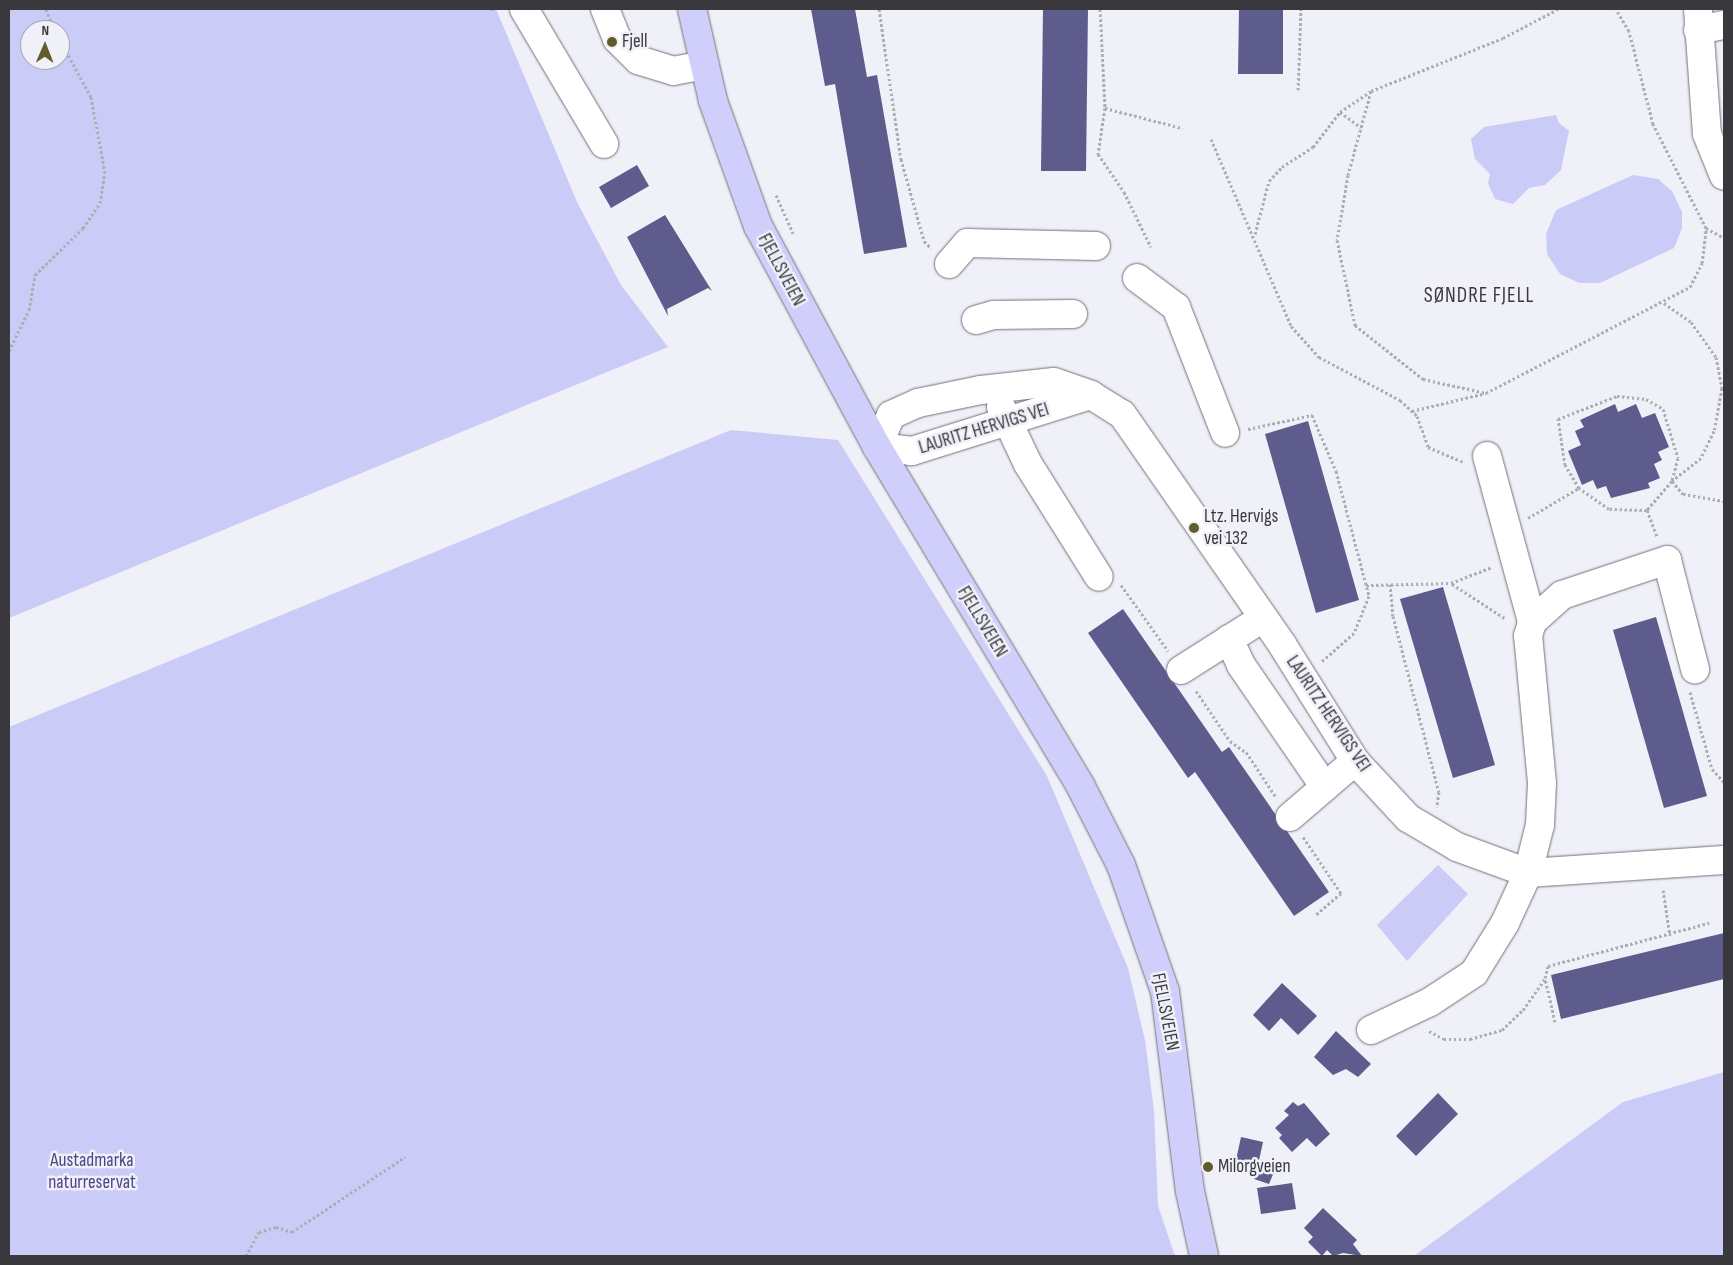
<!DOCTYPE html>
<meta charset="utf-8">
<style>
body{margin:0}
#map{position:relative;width:1733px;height:1265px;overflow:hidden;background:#eff0f8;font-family:"Sofia Sans Condensed",sans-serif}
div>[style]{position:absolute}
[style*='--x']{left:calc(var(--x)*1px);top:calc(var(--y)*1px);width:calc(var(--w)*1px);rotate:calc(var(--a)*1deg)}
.green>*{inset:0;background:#cbcbf7}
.building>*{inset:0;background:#5e5b8d}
.path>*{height:3px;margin-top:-1.5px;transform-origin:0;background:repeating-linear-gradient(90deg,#adadb4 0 2.5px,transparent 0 5px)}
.roads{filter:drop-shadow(0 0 1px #717179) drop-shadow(0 0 1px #717179)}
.minor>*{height:28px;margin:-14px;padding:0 14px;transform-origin:14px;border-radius:14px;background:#fff}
.major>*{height:28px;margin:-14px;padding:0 14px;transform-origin:14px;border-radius:14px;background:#d0cefb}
.dots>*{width:14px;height:14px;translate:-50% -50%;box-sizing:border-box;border:2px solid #eff0f8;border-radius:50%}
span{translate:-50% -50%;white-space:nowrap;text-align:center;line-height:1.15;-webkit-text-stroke:5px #eff0f8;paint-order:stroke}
.poi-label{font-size:19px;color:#39393d}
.left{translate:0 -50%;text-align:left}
.street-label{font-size:19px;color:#39393d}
.park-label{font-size:19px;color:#4c4589}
.quarter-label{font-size:21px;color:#39393d;letter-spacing:1px}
.frame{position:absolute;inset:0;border:10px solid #39393d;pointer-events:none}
.north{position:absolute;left:20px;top:20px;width:50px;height:50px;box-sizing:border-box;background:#eff0f8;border:1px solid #a6a7ad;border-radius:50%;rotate:1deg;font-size:14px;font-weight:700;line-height:20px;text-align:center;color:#39393d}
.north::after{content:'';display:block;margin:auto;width:18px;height:22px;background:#605d2a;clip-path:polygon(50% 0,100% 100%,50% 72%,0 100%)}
</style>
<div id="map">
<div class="green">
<i style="clip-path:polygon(evenodd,9px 9px,496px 9px,577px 202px,621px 285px,668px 347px,9px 618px,9px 9px,30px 30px,60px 30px,60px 60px,30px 60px,30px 30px)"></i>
<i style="clip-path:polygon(1556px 115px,1559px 123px,1569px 131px,1561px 170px,1545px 185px,1529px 188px,1513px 204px,1495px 199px,1488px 183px,1490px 174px,1475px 159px,1471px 139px,1484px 127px)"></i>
<i style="clip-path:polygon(1633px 175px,1658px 179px,1672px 191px,1682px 212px,1682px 228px,1674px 248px,1600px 283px,1579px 283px,1560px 274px,1547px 254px,1546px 234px,1556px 210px)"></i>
<i style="clip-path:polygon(731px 430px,838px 440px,1047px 776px,1128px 968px,1145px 1040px,1154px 1111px,1158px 1206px,1175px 1256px,9px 1256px,9px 727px)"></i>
<i style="clip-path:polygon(1438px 865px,1468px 894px,1407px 961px,1377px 925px)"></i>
<i style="clip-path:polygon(1724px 1072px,1724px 1256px,1414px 1256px,1623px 1102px)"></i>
</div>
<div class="building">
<i style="clip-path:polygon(811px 9px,855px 9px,867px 77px,877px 75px,907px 247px,864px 254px,835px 84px,825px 86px)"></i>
<i style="clip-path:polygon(1043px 9px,1088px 9px,1086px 171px,1041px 171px)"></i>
<i style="clip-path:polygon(1239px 9px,1283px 9px,1283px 74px,1238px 74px)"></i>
<i style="clip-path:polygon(637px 165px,649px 186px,611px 208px,599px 187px)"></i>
<i style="clip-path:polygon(665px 215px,712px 291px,708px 288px,667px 309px,668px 316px,627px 237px)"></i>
<i style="clip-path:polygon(1615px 404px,1618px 412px,1636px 404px,1642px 418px,1655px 413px,1669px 447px,1658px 452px,1662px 460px,1654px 464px,1660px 478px,1648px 483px,1650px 488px,1611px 498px,1606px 486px,1597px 489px,1593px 480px,1582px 485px,1568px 451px,1581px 445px,1575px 431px,1584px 427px,1580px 420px)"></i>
<i style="clip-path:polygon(1308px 421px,1359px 600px,1316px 613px,1265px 434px)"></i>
<i style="clip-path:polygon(1443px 587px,1495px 765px,1453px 778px,1400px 599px)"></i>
<i style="clip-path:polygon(1123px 609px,1222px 752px,1229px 747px,1329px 892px,1294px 916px,1195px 772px,1188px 778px,1088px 633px)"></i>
<i style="clip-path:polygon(1656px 617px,1707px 796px,1664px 808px,1613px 630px)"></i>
<i style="clip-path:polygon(1724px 933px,1724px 979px,1561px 1019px,1551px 975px)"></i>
<i style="clip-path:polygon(1282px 983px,1317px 1016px,1298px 1035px,1281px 1018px,1269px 1031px,1253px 1015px)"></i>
<i style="clip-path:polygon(1336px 1031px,1371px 1064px,1358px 1077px,1346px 1069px,1333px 1075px,1314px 1057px)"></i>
<i style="clip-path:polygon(1438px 1093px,1458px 1114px,1416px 1156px,1396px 1136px)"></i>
<i style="clip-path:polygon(1293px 1102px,1298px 1106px,1304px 1103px,1330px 1134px,1316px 1147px,1307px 1138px,1292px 1152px,1279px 1138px,1282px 1135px,1275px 1128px,1289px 1115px,1284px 1111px)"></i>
<i style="clip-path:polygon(1241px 1137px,1263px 1142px,1258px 1165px,1236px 1160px)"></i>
<i style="clip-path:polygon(1259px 1166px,1274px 1172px,1269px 1184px,1254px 1179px)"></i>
<i style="clip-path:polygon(1292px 1183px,1296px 1209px,1261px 1214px,1257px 1188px)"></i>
<i style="clip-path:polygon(1323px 1208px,1357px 1240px,1353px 1244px,1362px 1256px,1343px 1253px,1333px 1256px,1327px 1250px,1322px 1256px,1308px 1242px,1313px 1237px,1304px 1228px)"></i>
</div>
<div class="path">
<i style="--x:46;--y:9;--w:22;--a:69"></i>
<i style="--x:490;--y:9;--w:3;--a:0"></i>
<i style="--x:879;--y:9;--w:152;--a:81.7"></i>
<i style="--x:901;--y:159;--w:85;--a:74.3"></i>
<i style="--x:924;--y:241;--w:10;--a:45"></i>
<i style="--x:1100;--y:9;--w:99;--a:87.1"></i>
<i style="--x:1105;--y:108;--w:80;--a:14.6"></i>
<i style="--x:1298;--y:90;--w:81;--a:-87.9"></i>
<i style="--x:1371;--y:91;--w:87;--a:105.3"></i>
<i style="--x:1348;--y:175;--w:66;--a:99.6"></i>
<i style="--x:1337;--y:240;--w:87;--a:78"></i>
<i style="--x:1355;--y:325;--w:87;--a:38.5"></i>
<i style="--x:1423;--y:379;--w:65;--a:12.5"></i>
<i style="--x:1105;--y:108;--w:47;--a:98.7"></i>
<i style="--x:1098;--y:154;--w:46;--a:55.6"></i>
<i style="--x:1124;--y:192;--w:61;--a:63.9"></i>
<i style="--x:1340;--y:112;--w:26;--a:36"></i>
<i style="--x:1211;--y:139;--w:203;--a:66.8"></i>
<i style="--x:1291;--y:326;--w:42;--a:47.9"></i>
<i style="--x:1319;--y:357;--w:92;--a:28"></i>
<i style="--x:1400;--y:400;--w:23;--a:43"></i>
<i style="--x:1417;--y:416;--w:33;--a:70"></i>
<i style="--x:1428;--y:447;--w:38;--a:23"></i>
<i style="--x:776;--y:195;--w:42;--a:65.9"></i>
<i style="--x:1706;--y:228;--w:21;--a:29"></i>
<i style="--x:1255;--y:234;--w:55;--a:-75.2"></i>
<i style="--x:1269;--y:181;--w:19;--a:-47"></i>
<i style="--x:1282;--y:167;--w:37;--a:-33"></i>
<i style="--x:1313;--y:147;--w:44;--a:-52.4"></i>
<i style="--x:1340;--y:112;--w:37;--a:-34"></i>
<i style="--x:1371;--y:91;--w:142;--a:-21.9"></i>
<i style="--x:1503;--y:38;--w:62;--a:-27.8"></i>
<i style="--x:1664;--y:303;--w:33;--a:35"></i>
<i style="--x:1691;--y:322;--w:43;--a:54.5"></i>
<i style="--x:1716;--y:357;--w:32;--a:79"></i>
<i style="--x:1722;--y:388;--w:44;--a:100.5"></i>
<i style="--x:1714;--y:431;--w:30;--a:116"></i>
<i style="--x:1701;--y:458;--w:37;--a:142"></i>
<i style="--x:1672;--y:481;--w:17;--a:50"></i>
<i style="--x:1683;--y:494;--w:42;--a:9.7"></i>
<i style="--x:9;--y:351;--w:46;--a:-64"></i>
<i style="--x:29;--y:310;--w:36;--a:-80"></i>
<i style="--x:35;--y:275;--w:67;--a:-44.4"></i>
<i style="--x:83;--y:228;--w:30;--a:-56"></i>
<i style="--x:100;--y:203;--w:30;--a:-81"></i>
<i style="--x:105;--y:173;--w:77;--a:-100.4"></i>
<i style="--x:91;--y:97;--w:65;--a:-118.5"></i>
<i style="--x:1412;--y:411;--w:76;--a:-13.7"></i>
<i style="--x:1486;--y:393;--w:230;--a:-27.5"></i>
<i style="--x:1690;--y:287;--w:27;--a:-63"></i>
<i style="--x:1702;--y:263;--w:35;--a:-83"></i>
<i style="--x:1706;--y:228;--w:117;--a:-117"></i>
<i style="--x:1653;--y:124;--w:96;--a:-104.5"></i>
<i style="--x:1629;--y:31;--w:26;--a:-121"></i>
<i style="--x:1248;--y:429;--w:66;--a:-12.3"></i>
<i style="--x:1312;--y:415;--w:61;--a:66.8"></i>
<i style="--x:1336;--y:471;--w:129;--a:75.2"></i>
<i style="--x:1369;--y:596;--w:40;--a:112"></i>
<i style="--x:1354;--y:633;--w:44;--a:138.7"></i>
<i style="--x:1647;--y:510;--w:38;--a:-178"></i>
<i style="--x:1609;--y:509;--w:37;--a:-145"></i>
<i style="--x:1579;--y:488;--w:27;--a:-121"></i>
<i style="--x:1565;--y:465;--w:47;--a:-98.7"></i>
<i style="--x:1558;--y:419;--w:63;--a:-21.3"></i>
<i style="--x:1617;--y:396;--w:29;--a:6"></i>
<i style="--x:1646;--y:399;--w:20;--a:30"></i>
<i style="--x:1663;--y:409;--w:51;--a:73"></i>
<i style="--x:1678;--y:458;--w:24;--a:105"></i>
<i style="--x:1672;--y:481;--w:38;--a:131"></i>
<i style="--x:1647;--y:510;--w:28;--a:69"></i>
<i style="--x:1528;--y:518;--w:59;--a:-30.5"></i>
<i style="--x:1390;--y:584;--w:32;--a:85"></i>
<i style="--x:1393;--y:616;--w:182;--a:75.4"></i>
<i style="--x:1439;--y:792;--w:15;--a:98"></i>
<i style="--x:1452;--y:584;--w:64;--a:32.9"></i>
<i style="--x:1121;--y:585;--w:81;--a:54.5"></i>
<i style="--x:1366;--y:585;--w:85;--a:-1.3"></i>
<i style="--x:1451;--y:583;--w:44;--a:-21.3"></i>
<i style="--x:1196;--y:691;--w:60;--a:55.8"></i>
<i style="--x:1230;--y:741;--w:19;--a:35"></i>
<i style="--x:1246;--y:752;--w:54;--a:56.3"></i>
<i style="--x:1690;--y:692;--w:80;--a:74.1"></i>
<i style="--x:1712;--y:769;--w:18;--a:47"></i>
<i style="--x:1303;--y:837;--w:68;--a:55.8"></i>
<i style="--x:1341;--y:893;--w:35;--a:139"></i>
<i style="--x:1663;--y:890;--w:46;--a:81.2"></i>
<i style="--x:1555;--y:1022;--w:45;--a:-102.8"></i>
<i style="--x:1545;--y:978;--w:12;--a:-76"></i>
<i style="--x:1548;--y:966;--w:167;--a:-15"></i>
<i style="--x:1429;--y:1031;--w:17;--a:28"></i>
<i style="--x:1444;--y:1039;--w:26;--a:0"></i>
<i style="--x:1470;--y:1039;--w:33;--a:-16"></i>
<i style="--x:1502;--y:1030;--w:29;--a:-44"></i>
<i style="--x:1523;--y:1010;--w:38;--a:-55"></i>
<i style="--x:246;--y:1256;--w:27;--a:-62"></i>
<i style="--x:259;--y:1232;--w:18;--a:-16"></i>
<i style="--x:276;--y:1227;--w:17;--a:17"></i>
<i style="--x:292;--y:1232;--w:136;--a:-33.6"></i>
</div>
<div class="roads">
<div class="minor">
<i style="--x:524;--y:9;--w:157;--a:59.3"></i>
<i style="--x:605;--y:9;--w:32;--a:68"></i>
<i style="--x:617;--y:39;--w:30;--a:45"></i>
<i style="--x:638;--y:60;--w:37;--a:17"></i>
<i style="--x:673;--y:71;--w:32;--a:-11"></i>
<i style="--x:1698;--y:9;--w:125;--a:85.9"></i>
<i style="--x:1707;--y:134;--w:45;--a:68"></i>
<i style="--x:1698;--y:30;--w:26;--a:-11"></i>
<i style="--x:949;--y:264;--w:28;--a:-49"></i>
<i style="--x:967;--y:243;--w:129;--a:1.3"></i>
<i style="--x:1137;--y:278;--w:49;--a:36.6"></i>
<i style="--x:1176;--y:307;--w:135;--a:68.7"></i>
<i style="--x:976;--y:320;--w:19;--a:-16"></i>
<i style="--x:994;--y:315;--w:79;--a:-0.7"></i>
<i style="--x:1091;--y:395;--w:188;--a:162.6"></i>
<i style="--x:912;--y:451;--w:35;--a:-173"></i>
<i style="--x:877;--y:447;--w:35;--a:-66"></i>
<i style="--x:891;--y:415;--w:30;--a:-24"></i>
<i style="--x:918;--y:403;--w:64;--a:-11.7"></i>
<i style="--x:981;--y:390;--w:73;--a:-6.3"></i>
<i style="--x:1054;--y:382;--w:39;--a:19"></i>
<i style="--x:1091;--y:395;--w:36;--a:32"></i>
<i style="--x:1122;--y:414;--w:282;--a:55.2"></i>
<i style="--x:1283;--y:646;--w:136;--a:57.9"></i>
<i style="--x:1355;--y:761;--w:78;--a:47.1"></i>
<i style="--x:1408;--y:818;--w:57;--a:30.6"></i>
<i style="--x:1457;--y:847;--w:76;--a:20.1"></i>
<i style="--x:1528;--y:873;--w:196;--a:-3.8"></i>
<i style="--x:1001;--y:407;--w:63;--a:64.7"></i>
<i style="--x:1028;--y:464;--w:133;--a:57.9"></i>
<i style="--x:1487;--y:456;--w:172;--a:74.8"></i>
<i style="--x:1229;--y:639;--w:29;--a:65"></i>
<i style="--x:1241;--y:665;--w:148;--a:55.5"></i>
<i style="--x:1181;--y:670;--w:97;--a:-32.4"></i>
<i style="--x:1290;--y:817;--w:86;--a:-40.7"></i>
<i style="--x:1371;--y:1030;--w:65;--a:-25.4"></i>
<i style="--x:1430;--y:1002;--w:53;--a:-33.4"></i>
<i style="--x:1474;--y:973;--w:59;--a:-58.2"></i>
<i style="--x:1505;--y:923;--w:55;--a:-65.3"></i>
<i style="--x:1528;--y:873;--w:49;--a:-76"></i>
<i style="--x:1540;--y:825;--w:42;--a:-87.3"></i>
<i style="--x:1542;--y:783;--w:148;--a:-95.4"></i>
<i style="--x:1528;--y:636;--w:15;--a:-74"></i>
<i style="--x:1532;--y:622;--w:40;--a:-42"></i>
<i style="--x:1562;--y:595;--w:111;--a:-18.4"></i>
<i style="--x:1667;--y:560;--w:113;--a:75.6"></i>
</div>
<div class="major">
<i style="--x:692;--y:9;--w:94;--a:77.1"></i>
<i style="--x:713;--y:101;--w:133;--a:70.2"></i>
<i style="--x:758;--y:226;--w:251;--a:61.7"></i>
<i style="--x:877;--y:447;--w:394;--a:59"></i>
<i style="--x:1080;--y:785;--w:90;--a:62.9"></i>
<i style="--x:1121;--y:865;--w:133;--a:70.8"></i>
<i style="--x:1165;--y:991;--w:202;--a:82.9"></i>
<i style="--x:1190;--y:1191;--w:66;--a:77.8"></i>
</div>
</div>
<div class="dots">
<i style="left:612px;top:42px;background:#605d2a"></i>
<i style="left:1194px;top:528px;background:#605d2a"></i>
<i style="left:1208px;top:1167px;background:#605d2a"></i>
</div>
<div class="poi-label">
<span class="left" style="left:622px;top:42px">Fjell</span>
<span class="left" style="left:1204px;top:528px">Ltz. Hervigs<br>vei 132</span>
<span class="left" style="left:1218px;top:1167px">Milorgveien</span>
</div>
<div class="street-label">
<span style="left:781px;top:270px;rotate:62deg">FJELLSVEIEN</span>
<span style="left:984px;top:429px;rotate:-17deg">LAURITZ HERVIGS VEI</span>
<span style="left:982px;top:622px;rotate:59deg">FJELLSVEIEN</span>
<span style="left:1328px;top:714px;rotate:56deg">LAURITZ HERVIGS VEI</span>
<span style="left:1165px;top:1012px;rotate:79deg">FJELLSVEIEN</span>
</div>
<div class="park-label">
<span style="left:92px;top:1172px">Austadmarka<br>naturreservat</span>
</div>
<div class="quarter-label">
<span style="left:1479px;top:296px">SØNDRE FJELL</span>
</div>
<div class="frame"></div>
<div class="north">N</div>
</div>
